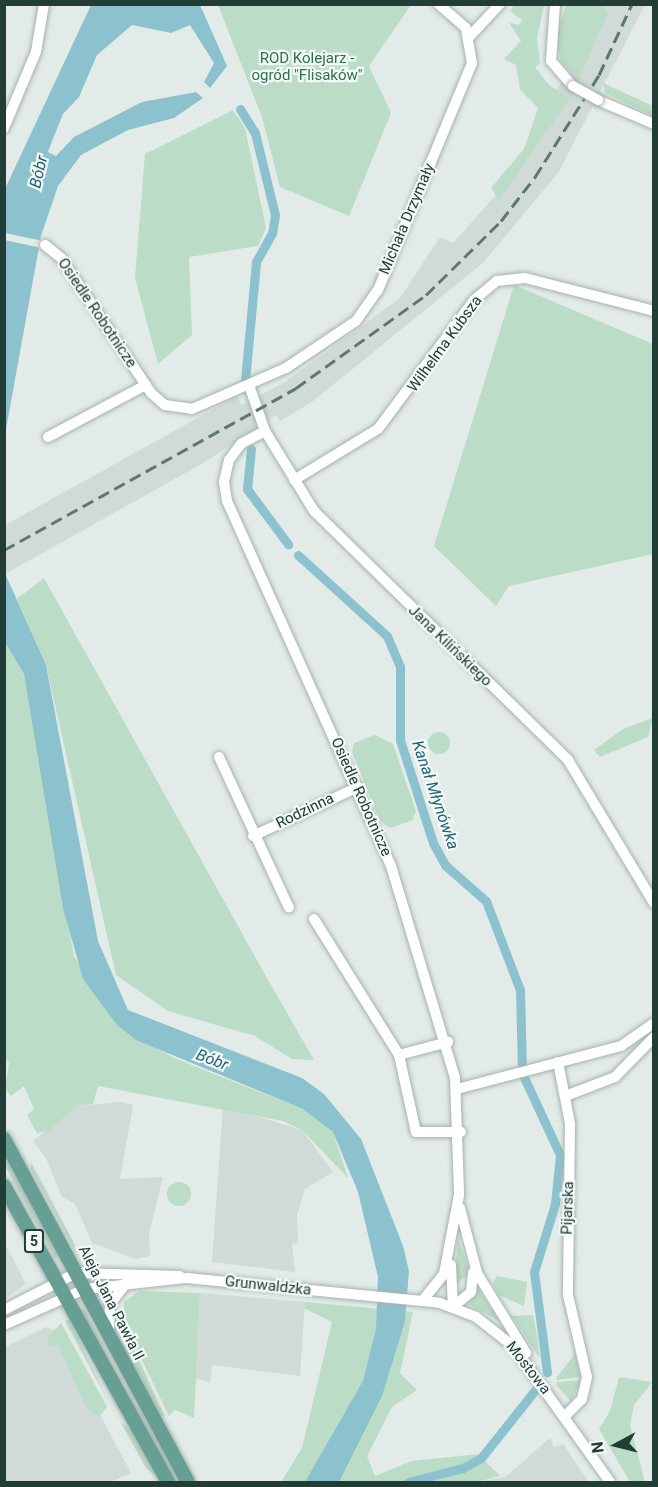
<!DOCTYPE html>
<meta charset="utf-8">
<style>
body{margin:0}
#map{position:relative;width:658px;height:1487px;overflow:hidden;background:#e2ebe7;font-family:Roboto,sans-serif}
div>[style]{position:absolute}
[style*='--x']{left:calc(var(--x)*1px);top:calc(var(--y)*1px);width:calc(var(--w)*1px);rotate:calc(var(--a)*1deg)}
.built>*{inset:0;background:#d0dbd7}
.green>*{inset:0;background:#bbdcc6}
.round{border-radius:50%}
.water>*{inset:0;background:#8cc1ce}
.pier>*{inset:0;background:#e2ebe7}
.canal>*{height:9px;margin:-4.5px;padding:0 4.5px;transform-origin:4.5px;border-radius:4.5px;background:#8cc1ce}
.roads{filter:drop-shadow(0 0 2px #a5b3ae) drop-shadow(0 0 2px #a5b3ae)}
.minor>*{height:10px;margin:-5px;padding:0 5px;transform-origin:5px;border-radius:5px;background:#fff}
.major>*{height:14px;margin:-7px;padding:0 7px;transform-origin:7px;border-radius:7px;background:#689f94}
.rail>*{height:3px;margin-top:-1.5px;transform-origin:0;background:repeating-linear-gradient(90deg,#5d7771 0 12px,transparent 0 18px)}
.bridges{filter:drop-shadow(0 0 2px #a5b3ae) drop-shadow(0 0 2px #a5b3ae)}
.minor-bridge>*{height:10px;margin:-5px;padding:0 5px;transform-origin:5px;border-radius:5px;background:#fff}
span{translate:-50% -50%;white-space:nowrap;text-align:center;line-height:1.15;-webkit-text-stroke:4.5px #f2f8f5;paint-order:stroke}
.shield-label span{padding:2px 4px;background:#f2f8f5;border:2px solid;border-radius:4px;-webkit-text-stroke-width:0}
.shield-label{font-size:14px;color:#223c36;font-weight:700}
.park-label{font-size:15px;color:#2e714b}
.street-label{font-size:15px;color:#223c36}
.water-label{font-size:16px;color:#1f6375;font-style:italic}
.frame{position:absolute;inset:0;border:6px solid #223c36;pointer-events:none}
.north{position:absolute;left:586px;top:1415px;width:60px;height:60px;-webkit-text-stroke:4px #f2f8f5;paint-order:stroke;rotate:263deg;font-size:16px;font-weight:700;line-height:24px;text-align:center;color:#223c36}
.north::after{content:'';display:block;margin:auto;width:21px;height:27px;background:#223c36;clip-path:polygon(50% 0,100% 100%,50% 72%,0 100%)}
</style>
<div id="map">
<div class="built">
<i style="clip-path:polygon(567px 5px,645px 5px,558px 173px,483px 263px,312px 402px,280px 421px,276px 415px,205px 462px,5px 574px,5px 525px,237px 396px,242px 405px,285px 382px,400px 298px,440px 237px,453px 243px,504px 186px,532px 139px,542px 108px,569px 72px,561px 60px)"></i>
<i style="clip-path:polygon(121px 1102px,133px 1105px,120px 1179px,163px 1177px,149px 1234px,150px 1256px,136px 1259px,92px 1243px,75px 1204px,62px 1197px,46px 1158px,33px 1141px,76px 1106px)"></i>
<i style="clip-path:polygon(223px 1106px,302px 1130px,333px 1172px,305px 1189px,297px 1215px,298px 1243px,292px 1244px,295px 1272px,212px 1262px)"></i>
<i style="clip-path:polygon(4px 1242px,26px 1284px,5px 1299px,4px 1299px)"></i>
<i style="clip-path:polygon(200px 1293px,305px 1302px,300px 1376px,212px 1365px,210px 1382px,196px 1379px)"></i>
<i style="clip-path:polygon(46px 1327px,55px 1330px,131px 1473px,111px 1482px,5px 1482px,5px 1347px)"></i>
<i style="clip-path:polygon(550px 1438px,554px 1447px,563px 1444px,589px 1482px,477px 1482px,505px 1477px)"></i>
</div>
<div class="green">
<i style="clip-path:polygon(218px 5px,411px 5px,369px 66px,391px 113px,349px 216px,280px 187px,262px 117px)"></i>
<i style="clip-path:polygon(514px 5px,544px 5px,537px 38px,540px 64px,535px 67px,549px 85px,570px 98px,499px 200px,491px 188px,524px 149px,538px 108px,520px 90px,516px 65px,504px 59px,521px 41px,509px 23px,519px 25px,522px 20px,510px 11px)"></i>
<i style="clip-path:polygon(566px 5px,602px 5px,608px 13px,579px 78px,560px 60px,557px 35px)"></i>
<i style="clip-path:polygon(603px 83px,653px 106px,653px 116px,605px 93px)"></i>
<i style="clip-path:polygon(233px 110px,245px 128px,266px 228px,258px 246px,189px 257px,192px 335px,158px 364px,135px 278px,145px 154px)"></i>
<i style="clip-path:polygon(514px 285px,653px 344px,653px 554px,509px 586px,496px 606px,434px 546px)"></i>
<i style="clip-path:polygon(44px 578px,259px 964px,314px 1060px,292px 1059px,255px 1036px,168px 1011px,116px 975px,46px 665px,17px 599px)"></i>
<i style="clip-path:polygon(5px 642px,24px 674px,74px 956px,117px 1025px,174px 1058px,303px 1109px,333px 1132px,348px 1178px,302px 1130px,283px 1121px,98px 1086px,93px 1104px,76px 1106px,50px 1130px,37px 1133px,27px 1115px,34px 1109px,24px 1086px,11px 1096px,5px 1089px,9px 1063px,5px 1058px)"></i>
<i style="clip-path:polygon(653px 718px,648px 737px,600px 757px,594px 750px,623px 729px)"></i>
<i class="round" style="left:428px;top:732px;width:22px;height:22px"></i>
<i style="clip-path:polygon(375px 735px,393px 744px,416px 811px,413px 820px,390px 828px,380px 821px,352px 752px,354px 743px)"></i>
<i style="clip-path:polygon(4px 1152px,60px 1255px,55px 1258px,5px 1166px)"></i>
<i style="clip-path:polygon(31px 1162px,75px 1245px,74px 1249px,31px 1169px)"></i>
<i class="round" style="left:167px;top:1182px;width:24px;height:24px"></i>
<i style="clip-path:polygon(458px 1238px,470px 1273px,456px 1284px,455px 1276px)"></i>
<i style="clip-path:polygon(497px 1276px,527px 1282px,524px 1306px,499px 1295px,493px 1283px)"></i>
<i style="clip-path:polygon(479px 1290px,499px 1320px,499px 1321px,468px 1304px)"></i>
<i style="clip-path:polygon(139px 1291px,200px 1293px,194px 1418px,175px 1410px,169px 1416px,123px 1321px,124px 1302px)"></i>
<i style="clip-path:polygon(305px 1302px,413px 1312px,400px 1373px,417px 1390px,392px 1407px,367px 1456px,375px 1476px,412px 1461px,478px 1454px,500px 1476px,477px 1482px,281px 1482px,302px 1448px,332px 1322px,304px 1308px)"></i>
<i style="clip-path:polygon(84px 1309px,122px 1383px,182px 1482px,174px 1482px,78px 1312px)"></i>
<i style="clip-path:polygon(112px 1309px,117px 1311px,165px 1417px,156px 1413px,115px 1329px)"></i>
<i style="clip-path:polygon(533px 1315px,537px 1335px,540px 1359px,512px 1316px)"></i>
<i style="clip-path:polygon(70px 1319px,86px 1355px,110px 1404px,65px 1321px)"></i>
<i style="clip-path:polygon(61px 1323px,107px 1407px,99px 1417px,86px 1407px,57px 1343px,50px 1346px,47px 1338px)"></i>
<i style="clip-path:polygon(575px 1354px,581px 1377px,557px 1380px,557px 1377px)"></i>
<i style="clip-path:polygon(619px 1377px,652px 1382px,634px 1405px,630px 1425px,645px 1482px,630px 1482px,599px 1429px,610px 1411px)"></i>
<i style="clip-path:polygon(582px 1380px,571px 1401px,557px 1386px,556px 1382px)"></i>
<i style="clip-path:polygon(121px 1423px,131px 1429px,162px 1482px,146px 1468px)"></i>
</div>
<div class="water">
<i style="clip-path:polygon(91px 5px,200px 5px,227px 66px,210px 88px,204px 82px,214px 63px,190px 25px,171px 33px,132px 25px,97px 55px,79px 97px,63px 114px,52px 141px,48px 152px,56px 156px,74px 137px,142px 102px,196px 92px,203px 98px,174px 118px,128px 130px,81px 155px,58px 186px,41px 236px,5px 435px,4px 191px)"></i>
<i style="clip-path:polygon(4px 571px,46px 665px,98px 941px,128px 1010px,302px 1078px,324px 1094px,361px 1139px,403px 1246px,409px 1271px,405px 1321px,382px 1396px,339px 1482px,305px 1482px,363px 1381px,376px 1329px,378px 1277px,358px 1192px,333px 1132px,303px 1109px,136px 1040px,117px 1025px,83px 979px,63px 908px,24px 674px,5px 642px)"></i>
</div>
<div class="pier">
<i style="clip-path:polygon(5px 233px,43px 241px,42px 248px,4px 240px)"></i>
</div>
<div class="canal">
<i style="--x:240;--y:109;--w:28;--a:58"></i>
<i style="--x:255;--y:133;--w:84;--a:76.3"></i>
<i style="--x:275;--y:215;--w:18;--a:99"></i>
<i style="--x:272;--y:233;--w:33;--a:119"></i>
<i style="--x:256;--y:262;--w:119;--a:95.3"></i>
<i style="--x:251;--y:449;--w:40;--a:95.7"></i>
<i style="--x:247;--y:489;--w:69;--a:53.3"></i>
<i style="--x:298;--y:555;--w:120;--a:42.3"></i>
<i style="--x:387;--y:636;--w:34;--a:67"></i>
<i style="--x:400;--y:667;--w:73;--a:90"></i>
<i style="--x:400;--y:740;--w:108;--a:72.2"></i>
<i style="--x:433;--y:843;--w:25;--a:61"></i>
<i style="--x:445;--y:865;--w:55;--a:41.3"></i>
<i style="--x:486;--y:901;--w:95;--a:69.1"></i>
<i style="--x:520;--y:990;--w:83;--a:88.6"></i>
<i style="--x:522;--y:1073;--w:90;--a:65.1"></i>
<i style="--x:560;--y:1155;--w:49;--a:95.8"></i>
<i style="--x:555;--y:1204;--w:71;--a:107.2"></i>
<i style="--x:534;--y:1272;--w:101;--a:82.6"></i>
<i style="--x:408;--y:1482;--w:57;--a:-14.3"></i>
<i style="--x:463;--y:1468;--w:21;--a:-29"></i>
<i style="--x:481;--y:1458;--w:87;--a:-51.5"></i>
</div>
<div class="roads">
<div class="minor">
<i style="--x:555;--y:4;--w:57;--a:94"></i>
<i style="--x:551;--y:61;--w:33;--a:49"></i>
<i style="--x:470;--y:36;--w:44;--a:-46.8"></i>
<i style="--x:598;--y:100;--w:61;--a:23.2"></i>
<i style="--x:4;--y:128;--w:82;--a:-67.2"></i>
<i style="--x:36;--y:52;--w:49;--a:-80.5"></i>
<i style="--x:45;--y:245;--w:21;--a:39"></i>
<i style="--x:61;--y:258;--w:162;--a:56.3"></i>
<i style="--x:151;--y:393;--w:18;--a:41"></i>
<i style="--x:165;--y:405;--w:27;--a:8"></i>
<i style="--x:192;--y:409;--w:103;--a:-23.6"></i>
<i style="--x:286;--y:368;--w:84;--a:-33.9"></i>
<i style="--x:356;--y:321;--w:38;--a:-55"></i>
<i style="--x:378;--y:290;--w:246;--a:-67.5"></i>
<i style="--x:472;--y:63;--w:36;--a:-100"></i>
<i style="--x:466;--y:28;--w:37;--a:-139"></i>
<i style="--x:250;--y:388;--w:46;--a:70.8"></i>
<i style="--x:265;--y:431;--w:94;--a:58.5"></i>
<i style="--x:314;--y:511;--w:356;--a:44.4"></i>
<i style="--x:568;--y:760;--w:167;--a:59"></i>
<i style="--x:265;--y:431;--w:27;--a:152"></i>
<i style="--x:241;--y:444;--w:20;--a:127"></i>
<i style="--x:229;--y:460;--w:23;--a:103"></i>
<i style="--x:224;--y:482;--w:19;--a:81"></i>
<i style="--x:227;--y:501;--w:400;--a:65.8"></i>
<i style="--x:391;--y:866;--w:221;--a:73.2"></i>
<i style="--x:455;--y:1078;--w:117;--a:88"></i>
<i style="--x:459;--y:1195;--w:80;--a:100.8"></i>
<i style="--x:444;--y:1274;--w:33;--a:129"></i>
<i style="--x:48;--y:437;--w:111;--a:-28"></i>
<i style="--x:294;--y:480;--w:98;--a:-31.3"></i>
<i style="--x:378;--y:429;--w:161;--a:-53.3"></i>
<i style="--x:474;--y:300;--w:30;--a:-40"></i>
<i style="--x:497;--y:281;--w:28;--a:-6"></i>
<i style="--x:525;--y:278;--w:133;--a:14.3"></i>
<i style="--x:219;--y:757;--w:166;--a:65.1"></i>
<i style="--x:253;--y:836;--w:116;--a:-25"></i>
<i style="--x:314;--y:919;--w:160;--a:58"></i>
<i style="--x:399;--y:1055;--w:51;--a:-14.9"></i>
<i style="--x:399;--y:1055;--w:79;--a:77.6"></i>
<i style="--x:416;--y:1132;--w:45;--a:0"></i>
<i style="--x:558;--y:1062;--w:63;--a:79"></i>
<i style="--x:570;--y:1124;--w:171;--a:90.7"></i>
<i style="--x:568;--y:1295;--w:84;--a:77"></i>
<i style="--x:587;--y:1377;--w:23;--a:103"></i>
<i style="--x:582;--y:1399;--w:24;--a:135"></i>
<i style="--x:457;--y:1089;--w:170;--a:-14.7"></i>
<i style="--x:621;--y:1046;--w:40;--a:-34.9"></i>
<i style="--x:568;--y:1095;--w:50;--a:-21"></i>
<i style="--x:615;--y:1077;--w:56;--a:-45.7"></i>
<i style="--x:460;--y:1208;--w:67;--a:75.3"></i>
<i style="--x:477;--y:1273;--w:94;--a:58.5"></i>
<i style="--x:451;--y:1265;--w:42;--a:87.3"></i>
<i style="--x:453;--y:1307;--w:23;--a:-40"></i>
<i style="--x:471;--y:1292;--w:20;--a:-84"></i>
<i style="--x:4;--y:1310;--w:81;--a:-27.2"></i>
<i style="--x:76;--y:1273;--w:104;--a:1.7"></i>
<i style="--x:4;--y:1325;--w:89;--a:-24"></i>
<i style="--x:85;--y:1289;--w:103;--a:-6.2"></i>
<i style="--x:187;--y:1278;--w:254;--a:5.6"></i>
<i style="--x:440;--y:1303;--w:39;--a:21"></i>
<i style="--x:476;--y:1317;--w:47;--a:38.1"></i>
<i style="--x:513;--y:1346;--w:167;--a:54.5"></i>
<i style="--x:109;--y:1331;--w:27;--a:-88"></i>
<i style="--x:110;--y:1304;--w:28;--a:-52"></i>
</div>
<div class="major">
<i style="--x:4;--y:1139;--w:389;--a:61.8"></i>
<i style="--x:4;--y:1186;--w:338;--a:61"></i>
</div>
</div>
<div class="rail">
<i style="--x:4;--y:550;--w:334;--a:-29"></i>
<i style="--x:296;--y:388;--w:160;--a:-35.6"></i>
<i style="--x:426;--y:295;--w:105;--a:-44.6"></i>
<i style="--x:501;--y:221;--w:56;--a:-52.3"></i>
<i style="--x:535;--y:177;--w:120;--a:-57.9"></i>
<i style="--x:599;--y:75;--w:78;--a:-65.1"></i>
</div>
<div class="bridges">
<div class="minor-bridge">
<i style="--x:573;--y:86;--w:29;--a:29"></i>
</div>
</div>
<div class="shield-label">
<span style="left:34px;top:1241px">5</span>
</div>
<div class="park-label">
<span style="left:307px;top:67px">ROD Kolejarz -<br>ogród "Flisaków"</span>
</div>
<div class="street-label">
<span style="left:407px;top:219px;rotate:-67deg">Michała Drzymały</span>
<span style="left:97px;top:313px;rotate:56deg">Osiedle Robotnicze</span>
<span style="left:445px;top:344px;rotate:-54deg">Wilhelma Kubsza</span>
<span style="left:450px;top:646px;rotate:44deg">Jana Kilińskiego</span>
<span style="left:361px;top:797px;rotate:66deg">Osiedle Robotnicze</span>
<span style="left:305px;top:811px;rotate:-26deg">Rodzinna</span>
<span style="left:568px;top:1208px;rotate:-88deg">Pijarska</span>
<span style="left:268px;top:1286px;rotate:6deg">Grunwaldzka</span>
<span style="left:111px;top:1303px;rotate:63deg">Aleja Jana Pawła II</span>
<span style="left:528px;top:1368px;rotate:52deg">Mostowa</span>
</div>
<div class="water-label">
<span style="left:39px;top:172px;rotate:-77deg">Bóbr</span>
<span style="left:435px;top:795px;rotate:71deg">Kanał Młynówka</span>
<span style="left:212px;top:1060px;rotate:21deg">Bóbr</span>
</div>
<div class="frame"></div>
<div class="north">N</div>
</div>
